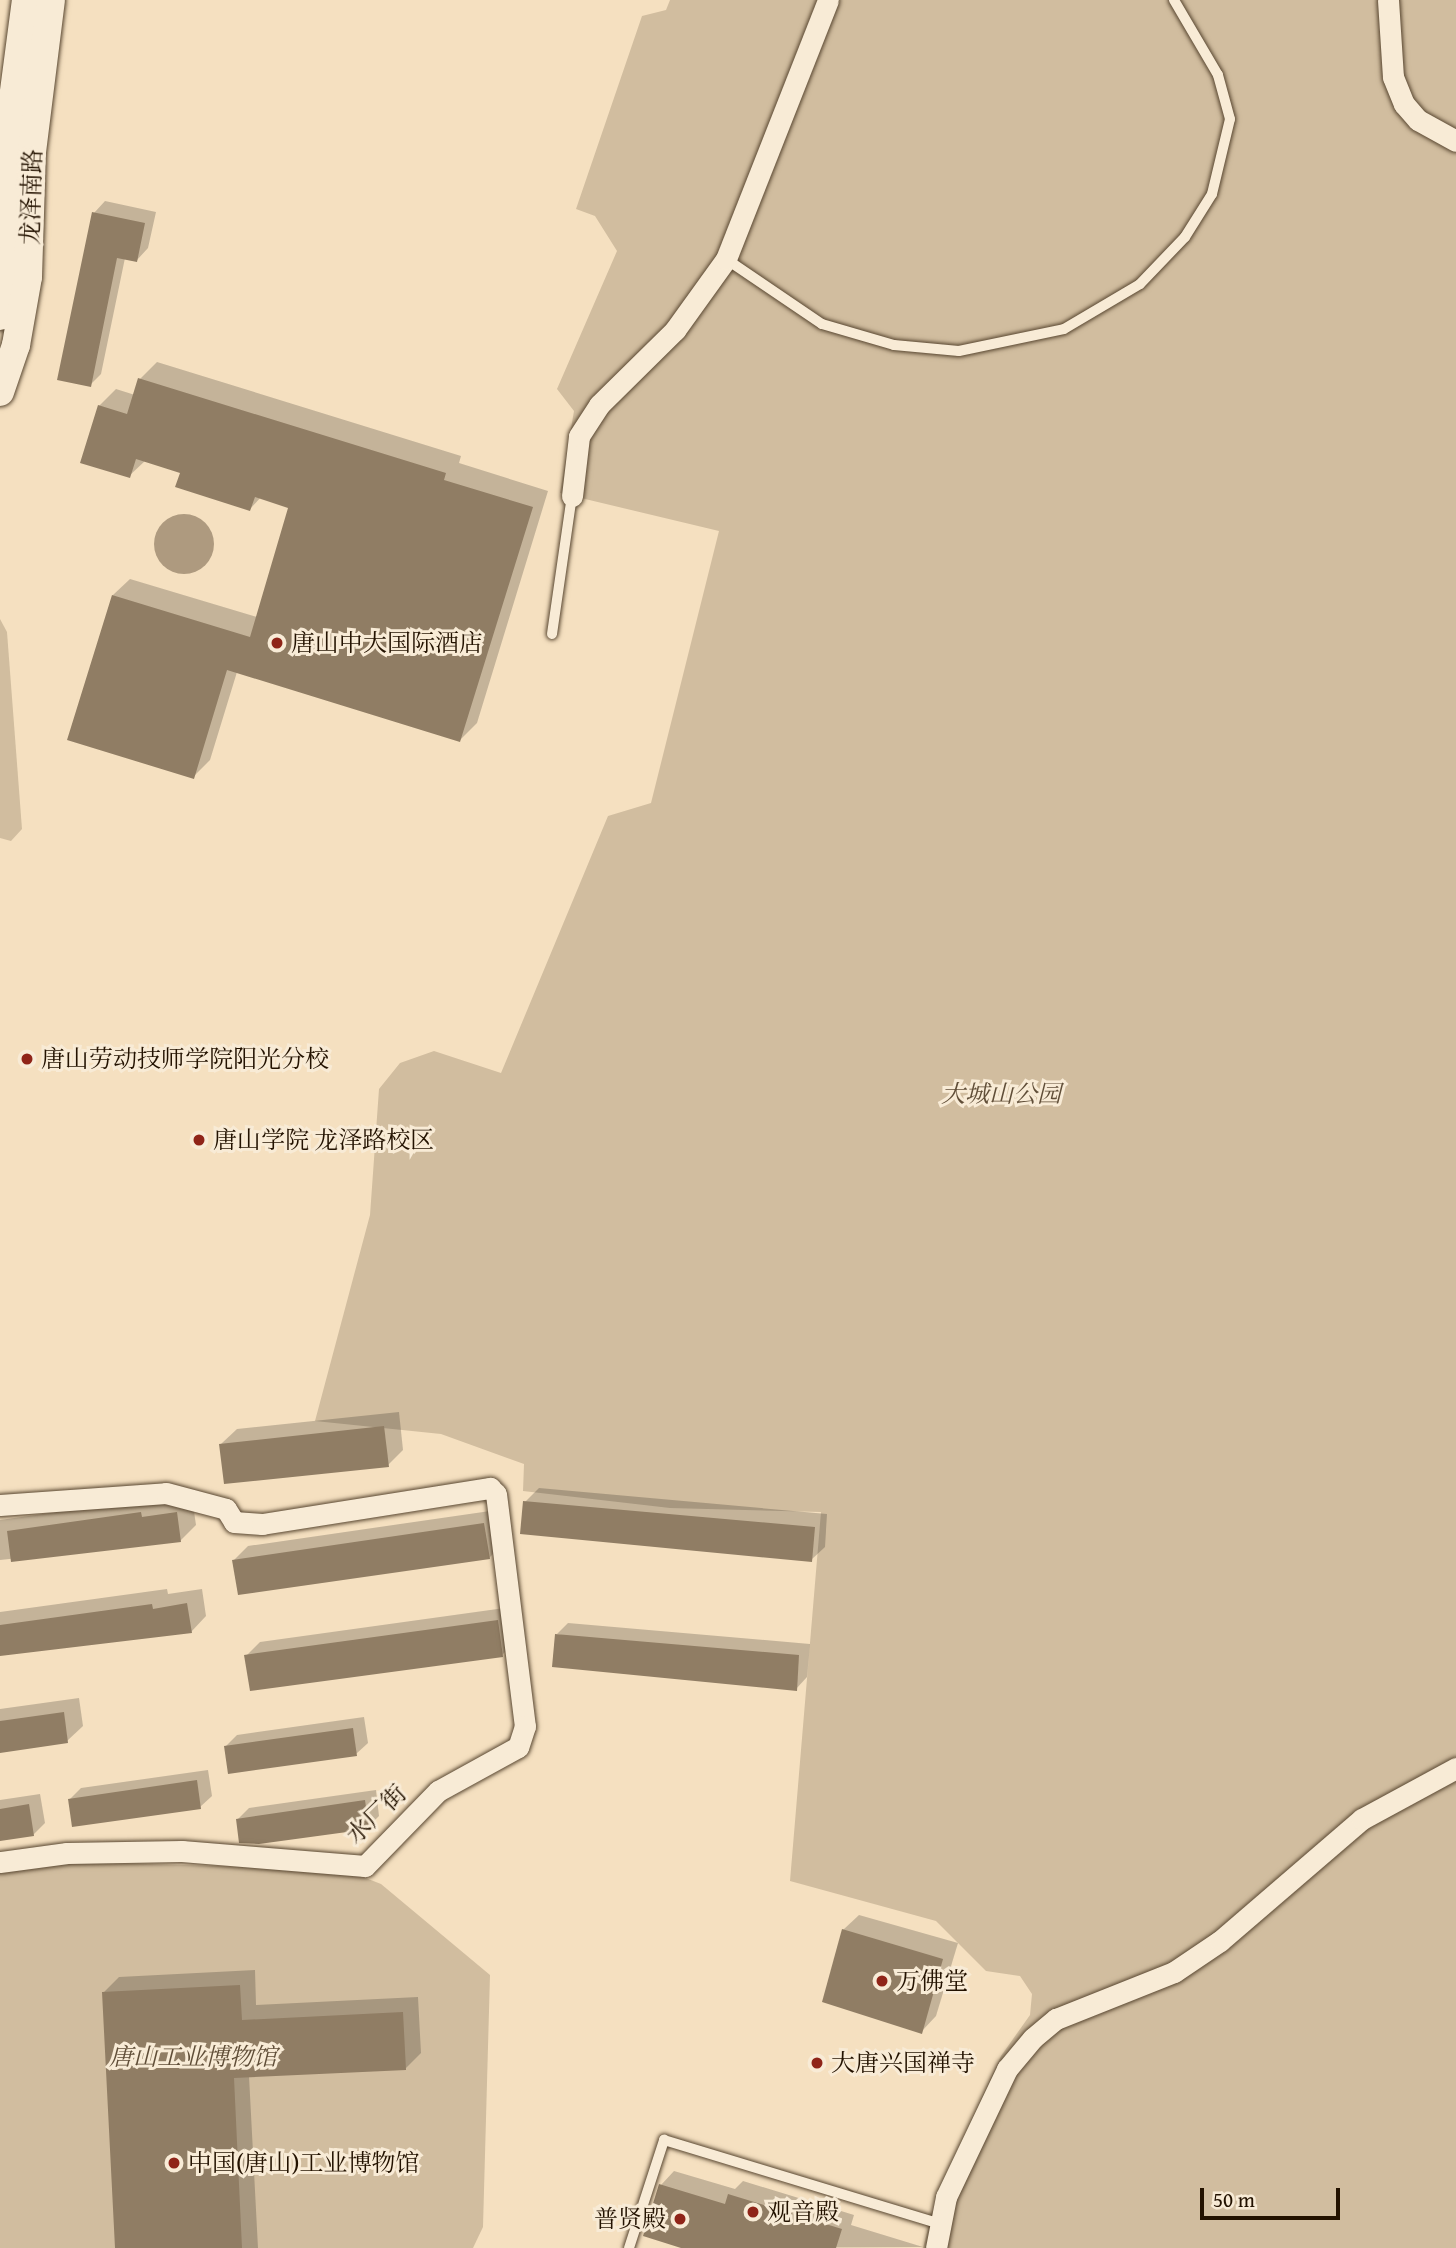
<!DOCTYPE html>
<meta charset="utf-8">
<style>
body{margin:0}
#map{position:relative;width:1456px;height:2248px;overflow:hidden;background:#f5e0c0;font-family:"Gentium Book Plus","Noto Serif SC",serif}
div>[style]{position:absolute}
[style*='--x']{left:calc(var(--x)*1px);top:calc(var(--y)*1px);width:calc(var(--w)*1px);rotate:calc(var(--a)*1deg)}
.green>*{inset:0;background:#d1bd9f}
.water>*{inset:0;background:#ae9a7f}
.round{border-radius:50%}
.shadow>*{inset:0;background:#0003}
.building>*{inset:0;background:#907d64}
.roads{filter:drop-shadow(0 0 2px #584630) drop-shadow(0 0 2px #584630)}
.lane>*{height:10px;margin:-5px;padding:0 5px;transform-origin:5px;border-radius:5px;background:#f8ebd6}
.street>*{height:21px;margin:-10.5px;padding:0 10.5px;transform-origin:10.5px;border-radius:10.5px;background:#f8ebd6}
.secondary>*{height:28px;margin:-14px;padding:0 14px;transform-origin:14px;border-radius:14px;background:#f8ebd6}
.dots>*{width:19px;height:19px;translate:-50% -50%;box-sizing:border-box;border:4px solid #f8ebd6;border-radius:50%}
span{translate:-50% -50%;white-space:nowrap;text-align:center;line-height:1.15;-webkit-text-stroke:6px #f8ebd6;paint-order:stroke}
.street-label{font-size:24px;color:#231200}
.poi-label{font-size:24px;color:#231200}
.left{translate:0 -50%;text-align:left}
.right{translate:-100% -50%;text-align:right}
.park-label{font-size:24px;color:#604e38;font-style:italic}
.scale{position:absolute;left:1200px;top:2188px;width:140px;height:32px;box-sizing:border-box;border:4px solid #231200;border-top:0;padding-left:9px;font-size:21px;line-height:24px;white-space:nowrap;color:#231200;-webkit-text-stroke:5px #f8ebd6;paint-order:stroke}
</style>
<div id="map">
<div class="green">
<i style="clip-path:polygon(670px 0,1456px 0,1456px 2248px,923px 2248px,937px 2195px,1001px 2056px,1030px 2015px,1032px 1994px,1020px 1976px,986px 1971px,936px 1921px,790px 1881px,821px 1512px,670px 1508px,523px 1491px,524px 1464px,441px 1434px,315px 1421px,370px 1215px,379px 1089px,400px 1063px,434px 1051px,501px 1073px,608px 816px,651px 803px,719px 531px,560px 493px,574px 411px,557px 389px,617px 251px,595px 216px,576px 209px,642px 16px,666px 10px)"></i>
<i style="clip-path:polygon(0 619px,7px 632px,22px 829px,11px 841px,0 838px)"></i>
<i style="clip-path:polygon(38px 1861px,323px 1869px,358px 1875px,381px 1884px,490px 1975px,483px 2227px,473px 2248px,0 2248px,0 1867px)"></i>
</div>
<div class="water">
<i class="round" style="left:154px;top:514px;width:60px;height:60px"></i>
</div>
<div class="shadow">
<i style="clip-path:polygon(105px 201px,156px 212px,148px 248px,137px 260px,125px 258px,101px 374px,90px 385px,94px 213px)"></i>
<i style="clip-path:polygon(157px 362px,461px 456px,459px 463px,548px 491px,477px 723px,460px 740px,237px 672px,210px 760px,193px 777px,113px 595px,130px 579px,257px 617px,290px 507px,261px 497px,250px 509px,182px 471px,146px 460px,129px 476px,99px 406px,116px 389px,135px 395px,140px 379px)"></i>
<i style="clip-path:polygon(399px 1412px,403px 1450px,388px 1465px,221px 1444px,237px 1429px)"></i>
<i style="clip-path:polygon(539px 1488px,827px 1514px,825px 1547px,811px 1560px,525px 1502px)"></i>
<i style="clip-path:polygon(156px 1498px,192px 1498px,196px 1525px,180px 1541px,0 1560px,0 1520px)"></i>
<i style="clip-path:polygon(497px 1510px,503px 1544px,489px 1558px,234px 1560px,248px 1546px)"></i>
<i style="clip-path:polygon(167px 1589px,168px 1594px,202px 1589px,206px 1616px,191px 1632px,0 1655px,0 1612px)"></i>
<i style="clip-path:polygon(512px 1607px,516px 1641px,502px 1655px,246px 1656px,260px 1642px)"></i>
<i style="clip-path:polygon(568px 1623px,810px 1644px,807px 1677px,796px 1689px,557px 1634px)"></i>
<i style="clip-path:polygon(79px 1698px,83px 1726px,67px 1741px,0 1751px,0 1709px)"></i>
<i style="clip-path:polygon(364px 1717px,368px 1743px,356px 1754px,226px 1746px,237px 1735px)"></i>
<i style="clip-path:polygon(208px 1770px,212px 1796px,200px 1807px,70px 1799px,81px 1788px)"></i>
<i style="clip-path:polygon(376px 1790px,379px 1816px,368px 1827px,238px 1819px,249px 1808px)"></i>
<i style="clip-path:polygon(40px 1794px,45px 1823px,33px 1835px,0 1840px,0 1800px)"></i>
<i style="clip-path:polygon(859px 1915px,958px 1943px,936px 2016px,921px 2032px,843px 1930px)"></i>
<i style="clip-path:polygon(255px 1970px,256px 2005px,418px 1997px,421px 2053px,405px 2069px,249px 2076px,258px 2248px,116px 2248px,104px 1992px,119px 1977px)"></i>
<i style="clip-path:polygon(674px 2171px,735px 2189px,743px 2181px,854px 2215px,851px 2225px,923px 2247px,687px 2248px,661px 2185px)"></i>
</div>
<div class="building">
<i style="clip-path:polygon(92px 212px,145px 223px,137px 262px,117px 258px,91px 387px,57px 380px)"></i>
<i style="clip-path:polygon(138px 378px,446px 473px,444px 480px,533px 507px,460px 742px,227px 670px,194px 779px,67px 740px,112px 595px,250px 637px,288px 508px,255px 497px,250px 511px,175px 487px,180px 473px,136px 459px,130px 478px,80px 463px,98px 405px,127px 414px)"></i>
<i style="clip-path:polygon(384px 1426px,389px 1467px,224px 1484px,219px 1444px)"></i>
<i style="clip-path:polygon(523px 1501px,815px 1527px,812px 1562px,520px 1534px)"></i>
<i style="clip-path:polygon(141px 1512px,142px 1517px,177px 1512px,181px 1542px,11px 1562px,7px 1531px)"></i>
<i style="clip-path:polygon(484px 1523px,490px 1559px,238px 1595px,232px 1560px)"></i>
<i style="clip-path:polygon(187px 1603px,192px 1633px,0 1656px,0 1625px,152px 1604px,153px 1609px)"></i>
<i style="clip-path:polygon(498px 1620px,503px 1657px,250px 1691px,244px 1655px)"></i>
<i style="clip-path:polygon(555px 1634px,799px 1655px,797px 1691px,552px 1667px)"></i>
<i style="clip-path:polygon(64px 1712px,68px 1743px,0 1753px,0 1721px)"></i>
<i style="clip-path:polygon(353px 1728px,357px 1756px,228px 1774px,224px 1746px)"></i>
<i style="clip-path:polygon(197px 1780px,201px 1809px,72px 1827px,68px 1799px)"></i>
<i style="clip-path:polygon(365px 1800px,369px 1829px,259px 1844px,239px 1843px,236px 1819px)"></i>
<i style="clip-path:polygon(29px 1804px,34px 1836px,0 1841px,0 1809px)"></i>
<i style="clip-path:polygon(842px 1929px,943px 1959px,922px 2034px,822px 2002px)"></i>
<i style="clip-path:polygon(240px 1985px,242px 2020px,403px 2012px,406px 2070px,234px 2078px,242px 2248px,115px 2248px,102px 1992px)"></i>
<i style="clip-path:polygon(659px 2184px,725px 2204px,728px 2194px,842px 2229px,836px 2248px,681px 2248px,643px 2236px)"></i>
</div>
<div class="roads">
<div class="lane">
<i style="--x:726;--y:259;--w:116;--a:34.1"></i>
<i style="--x:822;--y:324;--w:75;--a:16.3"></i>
<i style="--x:894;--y:345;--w:65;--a:5.3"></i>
<i style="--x:959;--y:351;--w:107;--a:-11.8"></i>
<i style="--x:1064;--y:329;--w:88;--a:-30.6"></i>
<i style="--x:1140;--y:284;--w:65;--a:-46.2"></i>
<i style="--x:1185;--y:237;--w:51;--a:-57.9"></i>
<i style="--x:1212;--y:194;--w:77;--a:-76.5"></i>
<i style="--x:1230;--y:119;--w:46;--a:-105.3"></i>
<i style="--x:1218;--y:75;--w:87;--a:-120.4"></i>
<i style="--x:552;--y:634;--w:139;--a:-81.8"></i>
<i style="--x:629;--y:2248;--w:114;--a:-72"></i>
<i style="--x:664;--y:2140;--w:292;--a:16.9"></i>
</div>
<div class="street">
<i style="--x:1388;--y:0;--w:77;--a:86.3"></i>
<i style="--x:1393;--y:77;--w:29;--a:68"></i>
<i style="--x:1404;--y:104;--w:21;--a:49"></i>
<i style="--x:1418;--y:120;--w:43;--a:28.9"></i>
<i style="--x:572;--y:496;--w:60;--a:-83.3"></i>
<i style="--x:579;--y:436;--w:37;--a:-57"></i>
<i style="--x:599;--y:405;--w:107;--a:-44.6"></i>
<i style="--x:675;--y:330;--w:87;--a:-54.3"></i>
<i style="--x:726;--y:259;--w:278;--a:-68.5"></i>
<i style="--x:0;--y:1505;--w:166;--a:-4.1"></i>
<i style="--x:166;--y:1493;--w:62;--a:14.9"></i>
<i style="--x:226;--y:1509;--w:15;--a:58"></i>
<i style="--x:234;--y:1522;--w:28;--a:4"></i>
<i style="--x:262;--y:1524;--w:231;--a:-9"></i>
<i style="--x:490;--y:1488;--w:8;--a:45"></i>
<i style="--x:496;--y:1494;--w:234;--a:82.9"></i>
<i style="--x:525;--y:1726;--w:22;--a:108"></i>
<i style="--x:518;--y:1747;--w:91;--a:151.2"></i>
<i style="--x:438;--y:1791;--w:105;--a:134.2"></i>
<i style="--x:365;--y:1866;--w:184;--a:-175.3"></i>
<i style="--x:182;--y:1851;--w:115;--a:179"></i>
<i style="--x:67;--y:1853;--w:68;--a:172.3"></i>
<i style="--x:936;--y:2248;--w:52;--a:-78.9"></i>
<i style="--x:946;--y:2197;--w:142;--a:-64.5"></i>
<i style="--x:1007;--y:2069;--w:40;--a:-50"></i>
<i style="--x:1033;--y:2038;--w:30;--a:-40"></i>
<i style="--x:1056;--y:2019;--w:127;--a:-21.7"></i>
<i style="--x:1174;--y:1972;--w:55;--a:-34"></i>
<i style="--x:1220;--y:1941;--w:187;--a:-40.7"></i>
<i style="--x:1362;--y:1819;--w:107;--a:-28.5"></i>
</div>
<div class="secondary">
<i style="--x:0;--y:316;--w:79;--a:-82"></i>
<i style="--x:11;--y:238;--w:94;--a:-92.4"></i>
<i style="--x:7;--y:144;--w:145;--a:-82.5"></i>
<i style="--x:0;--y:392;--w:50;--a:-71.2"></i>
<i style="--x:16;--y:345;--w:69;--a:-80"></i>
<i style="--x:28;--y:277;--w:125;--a:-88.2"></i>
<i style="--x:32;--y:152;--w:153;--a:-82.9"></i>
</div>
</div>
<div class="dots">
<i style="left:277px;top:643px;background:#8f2418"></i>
<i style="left:27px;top:1059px;background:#8f2418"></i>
<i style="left:199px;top:1140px;background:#8f2418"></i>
<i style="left:882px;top:1981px;background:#8f2418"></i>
<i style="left:817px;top:2063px;background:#8f2418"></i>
<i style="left:174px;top:2163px;background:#8f2418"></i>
<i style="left:753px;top:2212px;background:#8f2418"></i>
<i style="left:680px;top:2219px;background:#8f2418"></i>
</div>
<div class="street-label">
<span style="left:31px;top:197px;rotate:-88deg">龙泽南路</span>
<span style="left:376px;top:1814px;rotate:-44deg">水厂街</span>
</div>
<div class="poi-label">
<span class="left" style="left:291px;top:643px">唐山中大国际酒店</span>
<span class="left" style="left:41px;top:1059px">唐山劳动技师学院阳光分校</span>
<span class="left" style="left:213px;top:1140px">唐山学院 龙泽路校区</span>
<span class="left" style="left:896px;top:1981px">万佛堂</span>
<span class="left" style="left:831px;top:2063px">大唐兴国禅寺</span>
<span class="left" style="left:188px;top:2163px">中国(唐山)工业博物馆</span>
<span class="left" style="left:767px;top:2212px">观音殿</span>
<span class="right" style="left:666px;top:2219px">普贤殿</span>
</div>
<div class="park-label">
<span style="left:1001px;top:1094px">大城山公园</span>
<span style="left:193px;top:2057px">唐山工业博物馆</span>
</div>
<div class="scale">50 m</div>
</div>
